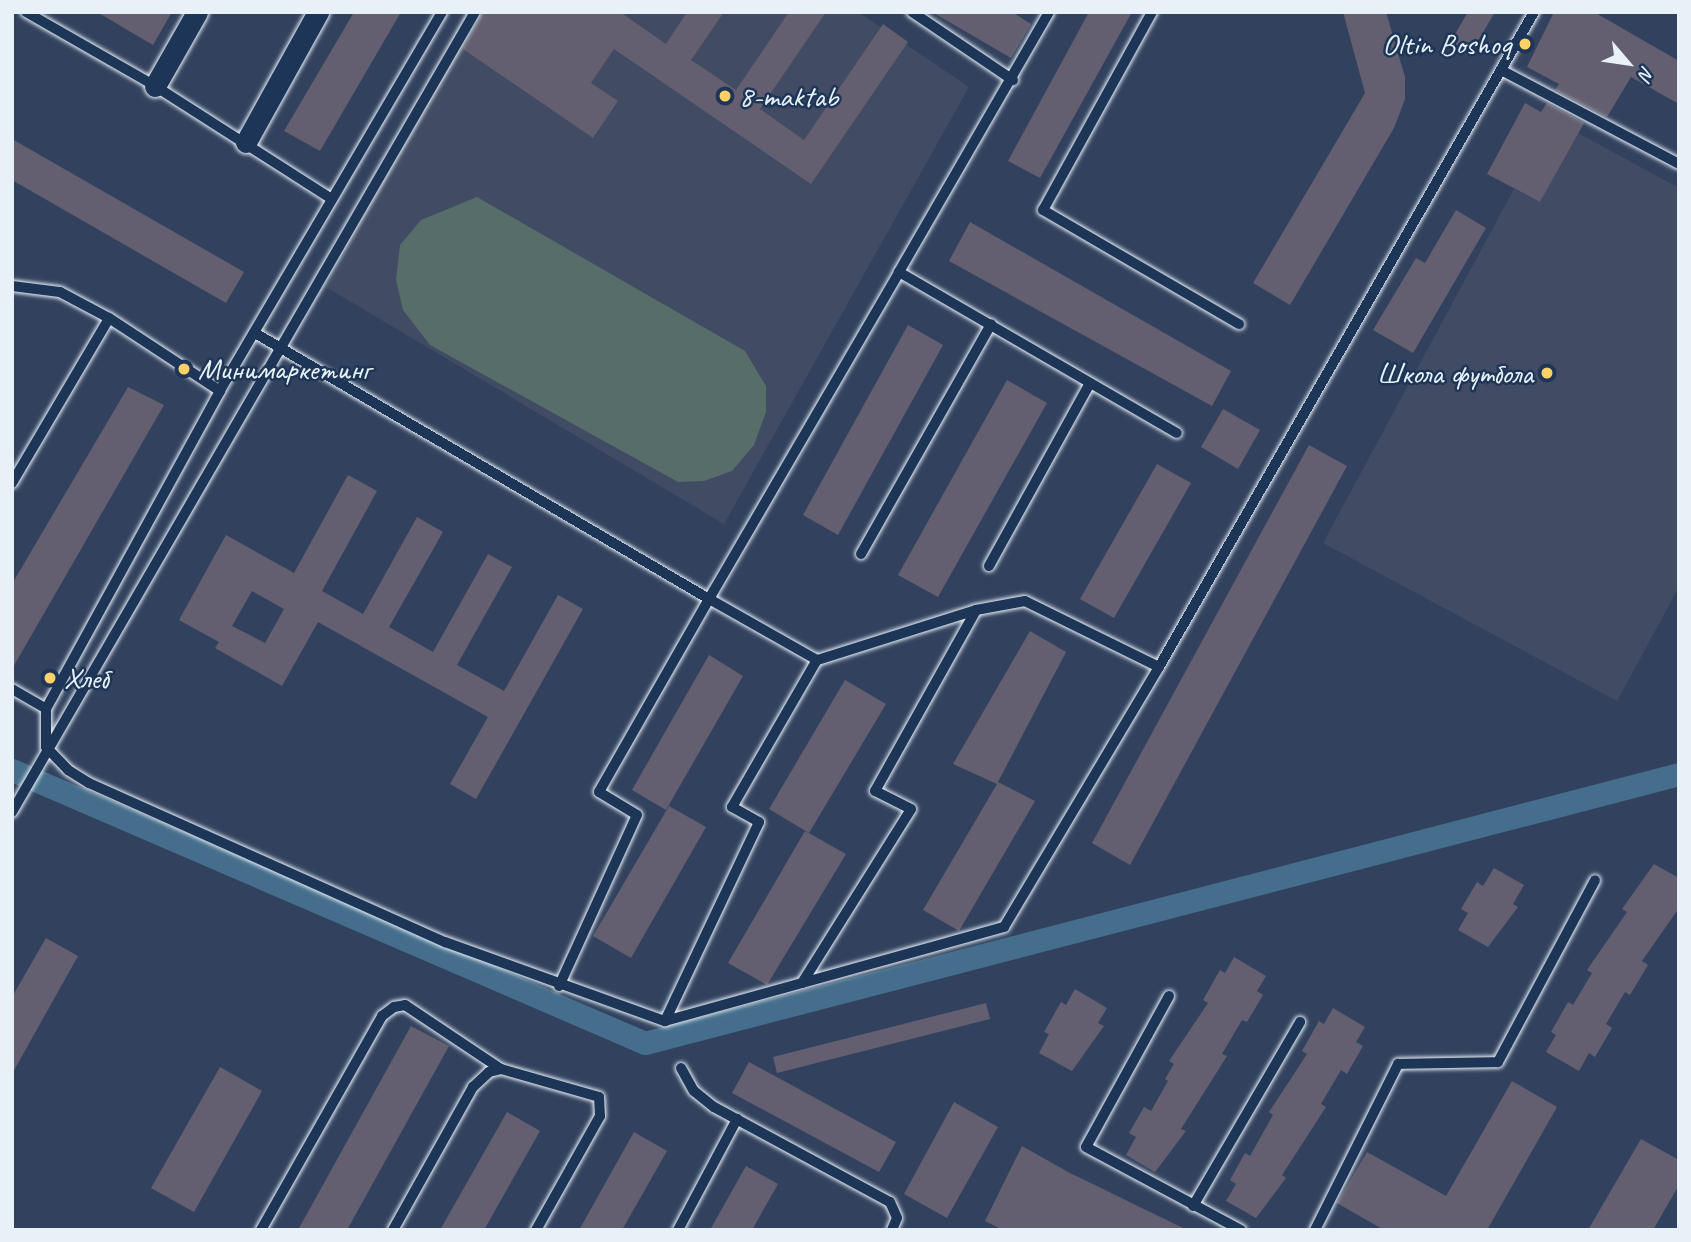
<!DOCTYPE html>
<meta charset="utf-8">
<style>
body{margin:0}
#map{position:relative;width:1691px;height:1242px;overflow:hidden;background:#32425e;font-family:Caveat,sans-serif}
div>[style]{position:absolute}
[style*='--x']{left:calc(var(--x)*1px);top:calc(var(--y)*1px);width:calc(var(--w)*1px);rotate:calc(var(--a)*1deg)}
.built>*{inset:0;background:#414b63}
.green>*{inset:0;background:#576d69}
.canal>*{height:23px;margin:-11.5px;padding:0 11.5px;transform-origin:11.5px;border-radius:11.5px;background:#456e8c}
.building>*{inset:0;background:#635f70}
.roads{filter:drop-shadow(0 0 2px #e8f1f8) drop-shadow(0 0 2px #e8f1f8)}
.service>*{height:10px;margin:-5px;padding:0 5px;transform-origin:5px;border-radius:5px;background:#1d3557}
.minor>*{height:21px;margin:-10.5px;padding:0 10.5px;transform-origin:10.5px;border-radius:10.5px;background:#1d3557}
.dots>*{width:19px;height:19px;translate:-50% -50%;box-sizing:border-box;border:4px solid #1d3557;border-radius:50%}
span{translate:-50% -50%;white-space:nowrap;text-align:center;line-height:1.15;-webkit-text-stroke:5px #1d3557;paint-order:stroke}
.poi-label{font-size:30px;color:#e8f1f8}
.right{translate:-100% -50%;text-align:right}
.left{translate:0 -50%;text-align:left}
.frame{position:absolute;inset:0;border:14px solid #e8f1f8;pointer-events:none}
.north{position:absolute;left:1593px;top:28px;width:70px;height:70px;-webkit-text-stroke:5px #1d3557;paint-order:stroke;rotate:119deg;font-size:19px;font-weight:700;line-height:28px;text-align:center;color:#e8f1f8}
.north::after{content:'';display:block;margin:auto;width:24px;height:32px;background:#e8f1f8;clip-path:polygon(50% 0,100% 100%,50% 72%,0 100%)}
</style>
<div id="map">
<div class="built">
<i style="clip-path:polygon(484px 12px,858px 12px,969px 87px,724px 524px,326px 287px,425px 102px)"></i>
<i style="clip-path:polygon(1578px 133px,1679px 188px,1679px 587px,1617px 701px,1323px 543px,1514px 189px,1540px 202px)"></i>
</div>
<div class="green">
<i style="clip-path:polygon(477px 197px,745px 351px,766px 386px,766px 412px,754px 445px,732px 471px,704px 481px,678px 482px,430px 345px,403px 310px,396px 280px,400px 245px,421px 220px)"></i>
</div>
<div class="canal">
<i style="--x:12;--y:770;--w:689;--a:23.33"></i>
<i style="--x:645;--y:1043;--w:1068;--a:-14.58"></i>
</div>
<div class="building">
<i style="clip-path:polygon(97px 12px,172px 12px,153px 45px)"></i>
<i style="clip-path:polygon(354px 12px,401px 12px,320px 151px,284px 131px)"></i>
<i style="clip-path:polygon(483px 12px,620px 12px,666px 44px,687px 12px,724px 12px,691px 60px,736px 90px,789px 12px,826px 12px,760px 109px,804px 140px,883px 24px,908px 42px,811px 184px,614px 49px,591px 83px,618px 101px,593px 138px,463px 49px)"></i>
<i style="clip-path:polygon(932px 12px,1012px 12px,1031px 24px,1011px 58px)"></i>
<i style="clip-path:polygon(1089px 12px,1132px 12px,1040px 178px,1008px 161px)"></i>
<i style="clip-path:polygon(1343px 12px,1386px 12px,1405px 77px,1405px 99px,1394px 128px,1290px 305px,1253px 283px,1365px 93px)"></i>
<i style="clip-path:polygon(1468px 12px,1495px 12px,1469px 56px,1449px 44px)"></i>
<i style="clip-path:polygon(1554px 12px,1594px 12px,1679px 61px,1679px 104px,1631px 77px,1607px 117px,1555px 90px,1559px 84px,1527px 67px)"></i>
<i style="clip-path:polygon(1525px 103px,1541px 112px,1547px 103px,1584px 123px,1540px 202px,1487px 174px)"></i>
<i style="clip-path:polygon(12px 139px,244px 272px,226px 303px,12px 180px)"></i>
<i style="clip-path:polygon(1456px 210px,1486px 228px,1413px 353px,1373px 330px,1416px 258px,1425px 263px)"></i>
<i style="clip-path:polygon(970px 222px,1231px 371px,1212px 406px,949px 261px)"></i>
<i style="clip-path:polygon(908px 325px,943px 345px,838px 535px,803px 515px)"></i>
<i style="clip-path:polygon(1007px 380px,1047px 403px,938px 597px,898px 575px)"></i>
<i style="clip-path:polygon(128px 387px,164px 405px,12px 669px,12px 584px)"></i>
<i style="clip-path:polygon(1223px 409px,1260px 430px,1238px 469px,1201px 447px)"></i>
<i style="clip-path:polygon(1309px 445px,1347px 466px,1130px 865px,1092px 843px)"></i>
<i style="clip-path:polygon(1157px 464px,1191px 483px,1114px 618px,1080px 599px)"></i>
<i style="clip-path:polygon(evenodd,348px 475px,377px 491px,322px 591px,363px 614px,417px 517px,443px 532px,389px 627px,433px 652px,488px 554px,512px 567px,457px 665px,504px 691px,558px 595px,583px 609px,476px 799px,450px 784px,488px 717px,318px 622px,282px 686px,215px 648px,219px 642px,179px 620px,226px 535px,294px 573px,348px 475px,252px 591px,284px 609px,265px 643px,232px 626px,252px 591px)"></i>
<i style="clip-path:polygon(1030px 631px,1066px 652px,998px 782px,1035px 801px,959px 931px,923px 910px,997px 784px,953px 764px)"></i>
<i style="clip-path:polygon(709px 655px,743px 676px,666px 810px,632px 790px)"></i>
<i style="clip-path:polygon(845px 680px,886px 704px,809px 833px,769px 809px)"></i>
<i style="clip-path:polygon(669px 806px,706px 827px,631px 958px,593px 936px)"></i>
<i style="clip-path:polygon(805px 831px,846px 854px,767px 985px,728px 963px)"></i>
<i style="clip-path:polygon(1654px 864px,1679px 878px,1679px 908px,1642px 961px,1648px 965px,1630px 995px,1625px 992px,1606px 1024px,1612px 1028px,1595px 1057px,1589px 1053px,1579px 1071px,1546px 1052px,1556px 1035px,1551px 1032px,1568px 1002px,1573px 1005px,1592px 973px,1587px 970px,1627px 912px,1622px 909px)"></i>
<i style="clip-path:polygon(1494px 868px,1524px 885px,1513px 904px,1518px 907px,1488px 947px,1458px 930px,1468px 913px,1461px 909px,1477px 882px,1483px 886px)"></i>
<i style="clip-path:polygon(46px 938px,78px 956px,12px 1074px,12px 997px)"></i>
<i style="clip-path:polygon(1234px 957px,1266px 976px,1257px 991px,1263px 995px,1247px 1022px,1242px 1020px,1222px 1054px,1227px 1056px,1181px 1129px,1186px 1131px,1155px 1172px,1126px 1155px,1136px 1137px,1129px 1133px,1144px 1107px,1151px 1111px,1168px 1081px,1165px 1079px,1174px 1064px,1169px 1061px,1208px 1003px,1203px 1000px,1220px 970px,1225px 973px)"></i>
<i style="clip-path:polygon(1075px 989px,1107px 1008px,1098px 1023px,1104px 1026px,1072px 1071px,1039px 1053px,1049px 1034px,1044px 1032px,1061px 1002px,1066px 1005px)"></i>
<i style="clip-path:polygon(986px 1003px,990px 1019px,777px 1073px,773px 1057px)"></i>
<i style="clip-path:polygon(1333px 1008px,1365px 1027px,1356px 1042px,1363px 1046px,1347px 1074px,1341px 1070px,1321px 1104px,1326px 1107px,1282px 1175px,1286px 1178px,1256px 1218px,1226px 1201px,1236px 1184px,1230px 1180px,1245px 1153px,1250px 1156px,1273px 1115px,1269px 1112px,1307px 1054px,1302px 1051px,1319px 1021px,1324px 1024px)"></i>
<i style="clip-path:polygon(411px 1026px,449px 1046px,347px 1230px,298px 1230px)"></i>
<i style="clip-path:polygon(749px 1062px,896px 1142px,879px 1172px,732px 1093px)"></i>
<i style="clip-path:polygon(220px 1067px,262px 1091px,194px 1212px,151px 1188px)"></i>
<i style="clip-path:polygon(1512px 1081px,1557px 1107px,1487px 1230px,1384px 1230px,1337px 1203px,1367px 1152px,1446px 1196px)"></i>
<i style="clip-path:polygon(954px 1102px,998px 1127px,947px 1218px,904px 1194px)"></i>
<i style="clip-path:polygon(507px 1112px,540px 1131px,484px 1230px,440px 1230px)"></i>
<i style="clip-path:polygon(634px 1132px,667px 1151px,622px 1230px,579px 1230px)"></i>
<i style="clip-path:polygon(1641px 1139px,1679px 1160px,1679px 1185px,1653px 1230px,1588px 1230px)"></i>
<i style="clip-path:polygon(1022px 1146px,1068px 1172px,1187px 1230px,1003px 1230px,985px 1221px)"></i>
<i style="clip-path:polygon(746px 1166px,778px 1184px,752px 1230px,710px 1230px)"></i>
</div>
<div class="roads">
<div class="service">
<i style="--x:26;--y:12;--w:149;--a:29.8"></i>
<i style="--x:155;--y:86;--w:210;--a:32.6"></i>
<i style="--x:442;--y:12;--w:439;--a:120.4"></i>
<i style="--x:220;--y:391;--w:362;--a:118.7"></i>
<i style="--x:46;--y:709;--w:38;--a:90"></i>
<i style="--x:46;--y:747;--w:32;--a:46"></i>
<i style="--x:68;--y:770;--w:25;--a:32"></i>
<i style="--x:89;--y:783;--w:390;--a:24.1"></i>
<i style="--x:445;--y:942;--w:234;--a:19.8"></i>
<i style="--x:665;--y:1021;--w:352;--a:-15.5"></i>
<i style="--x:1004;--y:927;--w:303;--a:-59.2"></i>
<i style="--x:1159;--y:667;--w:149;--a:-153.8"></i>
<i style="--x:1025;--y:601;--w:50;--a:169.6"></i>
<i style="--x:912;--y:12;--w:122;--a:34"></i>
<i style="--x:1152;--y:12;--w:226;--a:118.8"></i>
<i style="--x:1043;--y:210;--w:227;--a:30.2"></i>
<i style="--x:1501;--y:70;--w:201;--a:27.8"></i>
<i style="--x:899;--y:272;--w:300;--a:-60"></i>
<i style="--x:12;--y:286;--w:48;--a:7.1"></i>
<i style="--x:60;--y:292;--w:55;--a:28"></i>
<i style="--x:255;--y:333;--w:526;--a:30.37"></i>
<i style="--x:709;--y:599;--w:222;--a:119.7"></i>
<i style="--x:599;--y:792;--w:44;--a:31.2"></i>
<i style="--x:637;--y:815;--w:188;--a:114.5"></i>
<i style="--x:12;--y:483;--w:191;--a:-59.5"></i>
<i style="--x:109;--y:318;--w:133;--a:33.3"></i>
<i style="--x:861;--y:554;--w:264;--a:-60.5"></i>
<i style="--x:989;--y:566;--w:209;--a:-61.1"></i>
<i style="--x:1159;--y:667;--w:755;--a:-60.21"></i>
<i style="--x:12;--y:689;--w:39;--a:30"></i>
<i style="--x:12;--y:812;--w:924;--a:-59.94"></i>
<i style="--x:802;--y:983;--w:205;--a:-57.9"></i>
<i style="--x:911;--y:809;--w:40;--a:-153.4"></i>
<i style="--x:875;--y:791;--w:207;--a:-60.8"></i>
<i style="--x:976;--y:610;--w:167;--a:162.5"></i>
<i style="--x:1169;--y:996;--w:172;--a:118.8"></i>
<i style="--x:1086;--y:1147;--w:176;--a:28.2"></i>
<i style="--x:665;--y:1021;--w:220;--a:-64.7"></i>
<i style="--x:759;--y:822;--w:31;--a:-151"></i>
<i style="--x:732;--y:807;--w:170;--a:-60"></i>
<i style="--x:817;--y:660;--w:124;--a:-150.5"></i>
<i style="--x:709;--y:599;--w:378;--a:-59.8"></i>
<i style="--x:899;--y:272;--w:321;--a:30.1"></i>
<i style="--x:681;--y:1068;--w:26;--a:61"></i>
<i style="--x:694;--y:1091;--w:26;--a:39"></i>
<i style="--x:714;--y:1107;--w:200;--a:28.4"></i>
<i style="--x:890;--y:1202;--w:17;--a:66"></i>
<i style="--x:897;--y:1218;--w:13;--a:113"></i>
<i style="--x:1193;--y:1206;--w:213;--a:-59.8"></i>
<i style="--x:261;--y:1230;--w:246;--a:-60.5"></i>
<i style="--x:382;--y:1016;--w:15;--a:-37"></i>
<i style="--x:394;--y:1007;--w:11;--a:-10"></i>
<i style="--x:405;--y:1005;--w:115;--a:33.7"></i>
<i style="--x:393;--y:1230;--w:164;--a:-60.8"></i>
<i style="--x:473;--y:1087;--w:22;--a:-43"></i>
<i style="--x:489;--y:1072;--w:12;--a:-14"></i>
<i style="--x:501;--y:1069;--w:102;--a:15.9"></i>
<i style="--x:599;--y:1097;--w:19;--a:87"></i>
<i style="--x:600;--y:1116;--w:131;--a:119.3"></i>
<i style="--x:678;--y:1230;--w:126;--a:-62"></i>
<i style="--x:1315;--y:1230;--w:186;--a:-63.4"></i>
<i style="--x:1398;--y:1064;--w:100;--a:-1.1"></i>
<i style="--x:1498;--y:1062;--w:206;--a:-61.9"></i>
</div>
<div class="minor">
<i style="--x:155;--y:86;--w:85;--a:-60.4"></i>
<i style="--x:246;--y:142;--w:149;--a:-61"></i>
</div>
</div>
<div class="dots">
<i style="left:1525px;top:44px;background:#ffd166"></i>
<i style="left:725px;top:96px;background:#ffd166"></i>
<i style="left:184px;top:369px;background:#ffd166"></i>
<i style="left:1547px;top:373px;background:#ffd166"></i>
<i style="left:50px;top:678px;background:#ffd166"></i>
</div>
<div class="poi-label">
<span class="right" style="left:1511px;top:44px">Oltin Boshoq</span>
<span class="left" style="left:739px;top:96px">8-maktab</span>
<span class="left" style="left:198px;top:369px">Минимаркетинг</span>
<span class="right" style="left:1533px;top:373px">Школа футбола</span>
<span class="left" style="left:64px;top:678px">Хлеб</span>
</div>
<div class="frame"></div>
<div class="north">N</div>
</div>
